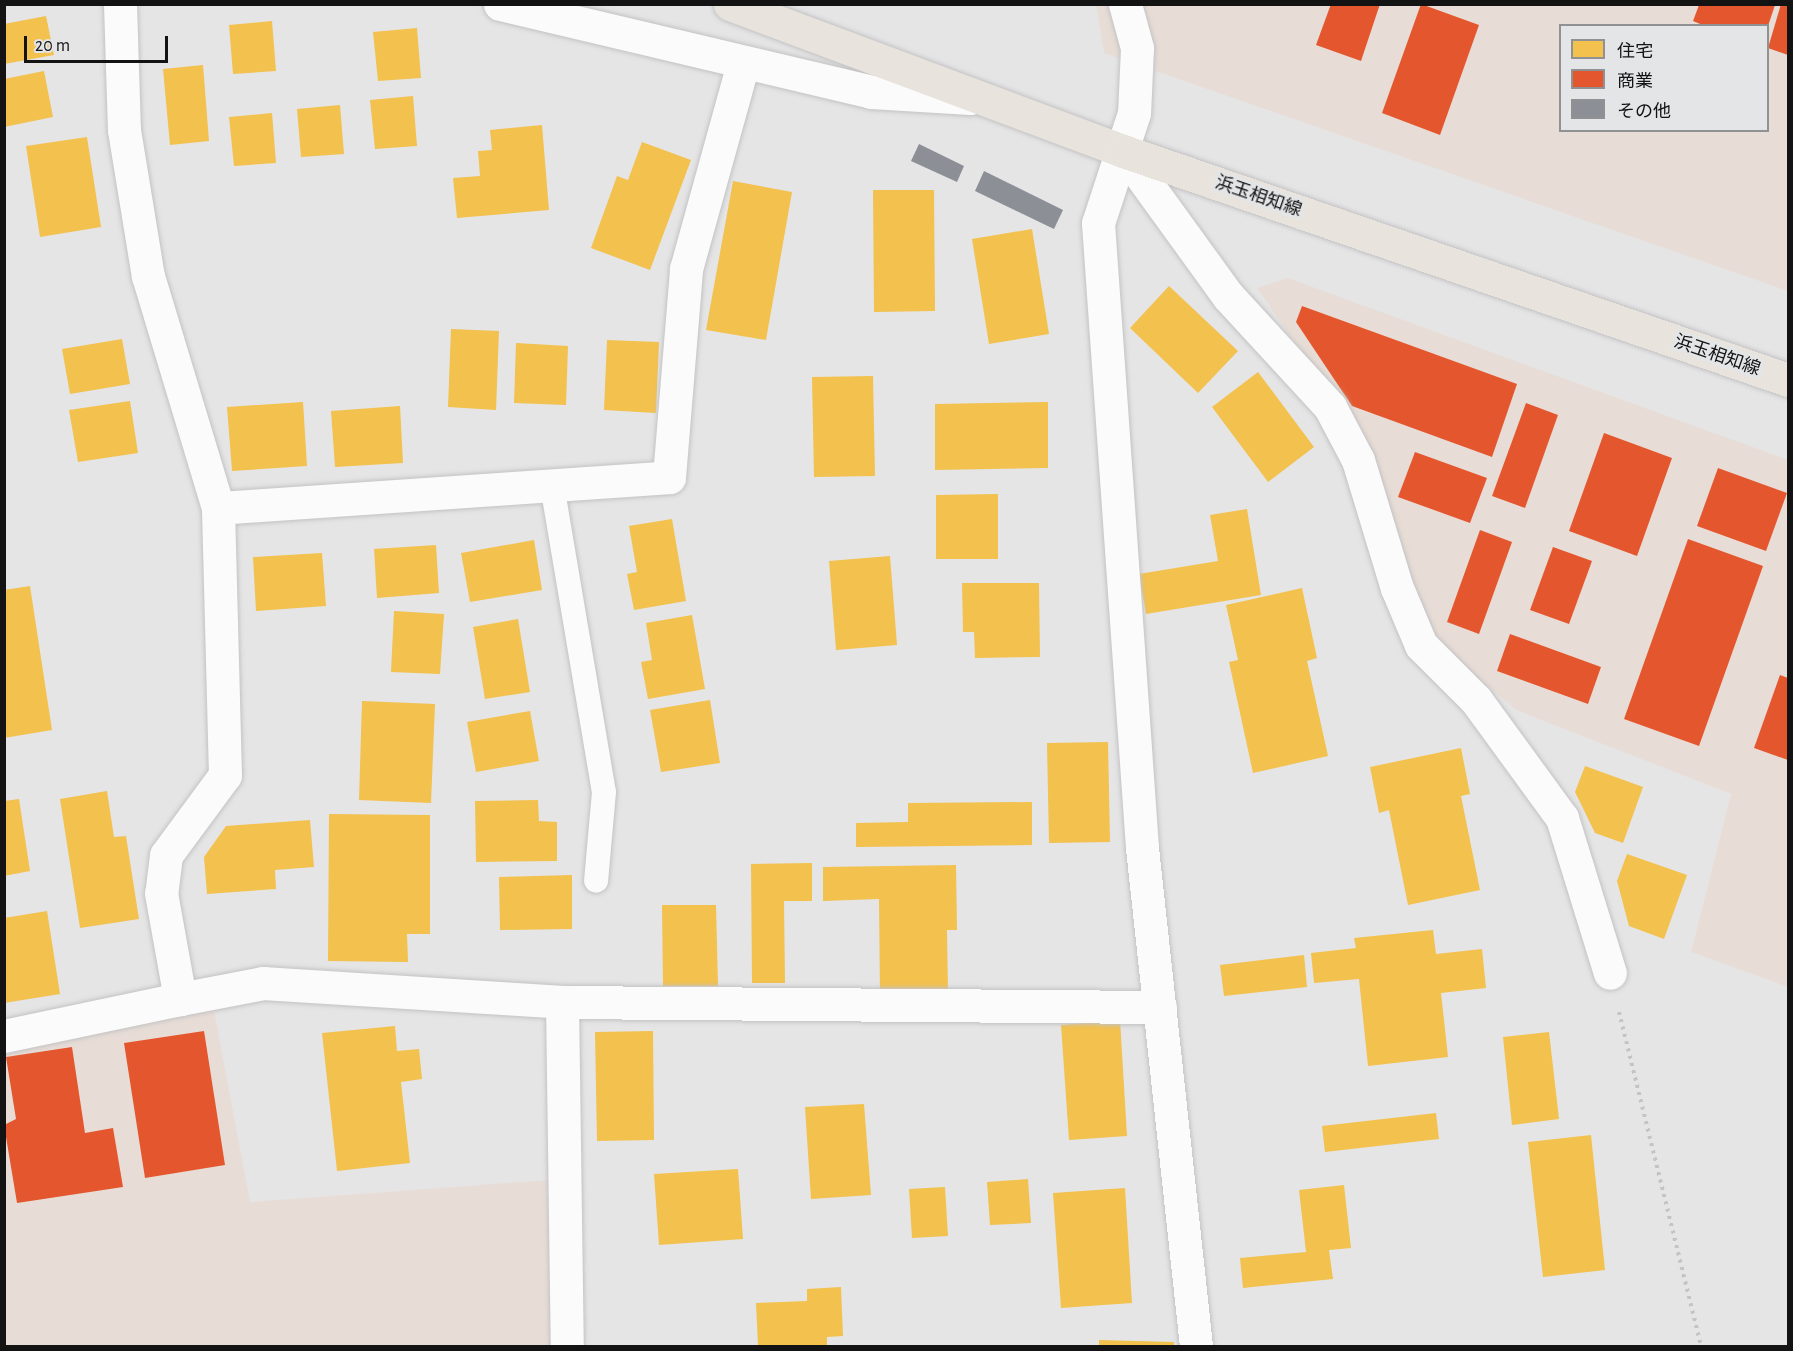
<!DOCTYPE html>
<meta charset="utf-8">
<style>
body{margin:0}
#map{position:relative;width:1793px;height:1351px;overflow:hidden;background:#e5e5e6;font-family:"Alegreya Sans","Noto Sans JP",sans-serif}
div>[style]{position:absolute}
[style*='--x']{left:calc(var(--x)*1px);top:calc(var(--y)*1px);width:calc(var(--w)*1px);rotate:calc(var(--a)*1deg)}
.commercial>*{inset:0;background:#e8ddd6}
.homes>*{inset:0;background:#f2c14e}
.shops>*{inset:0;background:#e4572e}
.building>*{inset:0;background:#8c8f96}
.path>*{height:4px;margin-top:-2px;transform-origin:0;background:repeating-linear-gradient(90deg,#c4c4c5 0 3px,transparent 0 7.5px)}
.roads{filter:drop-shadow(0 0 2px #c3c3c4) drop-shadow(0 0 2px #c3c3c4)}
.lane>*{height:24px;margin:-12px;padding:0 12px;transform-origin:12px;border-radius:12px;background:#fbfbfb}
.street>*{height:33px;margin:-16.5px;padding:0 16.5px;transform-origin:16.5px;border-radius:16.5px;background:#fbfbfb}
.primary>*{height:33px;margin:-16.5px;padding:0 16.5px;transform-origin:16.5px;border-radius:16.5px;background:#e8e4dd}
span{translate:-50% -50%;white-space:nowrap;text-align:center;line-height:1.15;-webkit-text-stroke:6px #e4e5e7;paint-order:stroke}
.street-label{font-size:18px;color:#131313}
.frame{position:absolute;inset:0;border:6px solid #131313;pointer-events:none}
.legend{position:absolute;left:1559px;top:24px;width:210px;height:108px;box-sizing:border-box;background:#e4e5e7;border:2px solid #909192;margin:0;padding:8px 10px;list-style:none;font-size:18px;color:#131313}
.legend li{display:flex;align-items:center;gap:12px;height:30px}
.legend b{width:30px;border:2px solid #909192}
.scale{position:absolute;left:24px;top:36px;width:144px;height:27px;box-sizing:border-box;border:3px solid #131313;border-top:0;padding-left:8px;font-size:18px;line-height:21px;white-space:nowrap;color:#131313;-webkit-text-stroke:4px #e4e5e7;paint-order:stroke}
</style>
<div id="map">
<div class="commercial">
<i style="clip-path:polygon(evenodd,1096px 5px,1788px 5px,1788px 291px,1104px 53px,1096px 5px,1560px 26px,1768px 26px,1768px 130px,1560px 130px,1560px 26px)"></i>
<i style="clip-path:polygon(1288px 278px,1788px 460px,1788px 987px,1691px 952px,1731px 794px,1516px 710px,1429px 636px,1362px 441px,1257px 288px)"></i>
<i style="clip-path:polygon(213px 1005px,250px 1202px,547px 1180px,552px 1346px,5px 1346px,4px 1049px)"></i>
</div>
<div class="homes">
<i style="clip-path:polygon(46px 16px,54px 55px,4px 64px,4px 24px)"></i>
<i style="clip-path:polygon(272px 21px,276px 71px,233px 74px,229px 25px)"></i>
<i style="clip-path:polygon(417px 28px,421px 78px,378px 81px,373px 32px)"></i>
<i style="clip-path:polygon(203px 65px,209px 141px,170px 145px,163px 69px)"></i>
<i style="clip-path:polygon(44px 71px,53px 117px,4px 127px,4px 79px)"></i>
<i style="clip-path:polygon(413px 96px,417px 146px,375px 149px,370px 100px)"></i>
<i style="clip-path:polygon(340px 105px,344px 154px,301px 157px,297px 109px)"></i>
<i style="clip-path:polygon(272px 113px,276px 163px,234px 166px,229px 117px)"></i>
<i style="clip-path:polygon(542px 125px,549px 210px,457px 218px,453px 178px,480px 176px,478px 151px,492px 150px,490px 130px)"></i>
<i style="clip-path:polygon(87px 137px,101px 227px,40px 237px,26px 146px)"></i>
<i style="clip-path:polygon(642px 142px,691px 160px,650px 270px,591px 248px,617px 176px,628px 180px)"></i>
<i style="clip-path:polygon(733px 181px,792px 192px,766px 340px,706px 330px)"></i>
<i style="clip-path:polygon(873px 190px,934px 190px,935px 311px,874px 312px)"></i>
<i style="clip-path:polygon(1032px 229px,1049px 334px,989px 344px,972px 239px)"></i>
<i style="clip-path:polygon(1169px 286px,1238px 351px,1198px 393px,1130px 328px)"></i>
<i style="clip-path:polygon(451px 329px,499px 331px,496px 410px,448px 407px)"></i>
<i style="clip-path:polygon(122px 339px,130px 384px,70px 394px,62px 349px)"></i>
<i style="clip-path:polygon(607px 340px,659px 342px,656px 413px,604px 410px)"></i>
<i style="clip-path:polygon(516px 343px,568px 346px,566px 405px,514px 403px)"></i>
<i style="clip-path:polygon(1258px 372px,1314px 447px,1268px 482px,1212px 407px)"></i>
<i style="clip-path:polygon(873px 376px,875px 476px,814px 477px,812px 377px)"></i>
<i style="clip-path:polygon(130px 401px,138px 453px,78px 462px,69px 410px)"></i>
<i style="clip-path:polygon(303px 402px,307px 466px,232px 471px,227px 407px)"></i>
<i style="clip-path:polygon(1048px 402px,1048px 468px,935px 470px,935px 404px)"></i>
<i style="clip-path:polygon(400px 406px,403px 463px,335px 467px,331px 411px)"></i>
<i style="clip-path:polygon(998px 494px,998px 559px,936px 559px,936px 495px)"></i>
<i style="clip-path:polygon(1247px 509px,1261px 595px,1146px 614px,1139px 574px,1218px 561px,1210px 515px)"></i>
<i style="clip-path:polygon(672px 519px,686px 601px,634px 610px,627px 574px,637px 572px,629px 526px)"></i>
<i style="clip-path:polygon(534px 540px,542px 590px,470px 602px,461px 553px)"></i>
<i style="clip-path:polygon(436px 545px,439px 593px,377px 598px,374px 549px)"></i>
<i style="clip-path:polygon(322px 553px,326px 606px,256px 611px,253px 557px)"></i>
<i style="clip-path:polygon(890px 556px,897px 645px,836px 650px,829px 561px)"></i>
<i style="clip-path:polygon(962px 583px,1039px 583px,1040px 657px,975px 658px,974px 632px,963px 632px)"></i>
<i style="clip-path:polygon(30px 586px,52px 730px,4px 738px,4px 590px)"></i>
<i style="clip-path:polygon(1302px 588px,1317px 658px,1307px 661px,1328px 756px,1253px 773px,1229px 662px,1238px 660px,1226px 605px)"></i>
<i style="clip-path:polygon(394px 611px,444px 614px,440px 674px,391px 672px)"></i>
<i style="clip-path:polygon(692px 615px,705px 689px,648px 699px,641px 662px,652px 660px,646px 623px)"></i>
<i style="clip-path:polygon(518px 619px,530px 692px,485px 699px,473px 627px)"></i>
<i style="clip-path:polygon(710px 700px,720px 763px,661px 772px,650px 710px)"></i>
<i style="clip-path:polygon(362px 701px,435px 704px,431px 803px,359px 800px)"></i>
<i style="clip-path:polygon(530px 711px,539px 761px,476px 772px,467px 722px)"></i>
<i style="clip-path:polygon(1108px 742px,1110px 842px,1049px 843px,1047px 743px)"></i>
<i style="clip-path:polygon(1461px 748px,1470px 794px,1461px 796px,1480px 890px,1408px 905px,1389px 810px,1379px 813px,1370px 767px)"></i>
<i style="clip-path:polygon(1585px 766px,1643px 787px,1623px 843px,1595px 833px,1575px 792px)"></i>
<i style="clip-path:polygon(107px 791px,114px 837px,126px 836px,139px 919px,80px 928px,60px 799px)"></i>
<i style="clip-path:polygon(19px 799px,30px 871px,4px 876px,4px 801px)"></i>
<i style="clip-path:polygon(538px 800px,539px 821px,557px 822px,557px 861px,476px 862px,475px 801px)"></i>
<i style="clip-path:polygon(1032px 802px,1032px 845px,856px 847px,856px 823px,908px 822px,908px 803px)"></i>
<i style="clip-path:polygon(329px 814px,430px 815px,430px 934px,407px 934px,408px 962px,328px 961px)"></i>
<i style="clip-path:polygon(310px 820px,314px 867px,275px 870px,276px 889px,207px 894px,204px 857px,226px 826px)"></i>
<i style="clip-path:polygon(1627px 854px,1687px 875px,1664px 939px,1629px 926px,1617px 881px)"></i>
<i style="clip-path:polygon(812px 863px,812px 901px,784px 901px,785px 983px,752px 983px,751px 864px)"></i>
<i style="clip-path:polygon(956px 865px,957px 930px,947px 930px,948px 993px,880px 995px,879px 899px,823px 901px,823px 867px)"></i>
<i style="clip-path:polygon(572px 875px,572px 929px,500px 930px,499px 877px)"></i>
<i style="clip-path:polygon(662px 905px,716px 905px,718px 986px,663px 986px)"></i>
<i style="clip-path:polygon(47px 911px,60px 994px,4px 1003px,4px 918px)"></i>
<i style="clip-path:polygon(1433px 930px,1436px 954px,1482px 949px,1486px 988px,1441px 993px,1448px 1057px,1368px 1066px,1359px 979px,1314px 983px,1311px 953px,1356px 948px,1354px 938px)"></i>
<i style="clip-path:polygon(1304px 955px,1307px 987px,1224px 996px,1220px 965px)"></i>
<i style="clip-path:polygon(1120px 1020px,1127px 1136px,1069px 1140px,1061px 1025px)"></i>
<i style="clip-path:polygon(395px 1026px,397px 1051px,419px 1049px,422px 1079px,401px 1082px,410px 1163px,337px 1171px,322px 1033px)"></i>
<i style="clip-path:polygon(653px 1031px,654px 1140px,597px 1141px,595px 1032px)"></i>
<i style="clip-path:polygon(1549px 1032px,1559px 1119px,1512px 1125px,1503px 1037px)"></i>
<i style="clip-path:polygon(864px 1104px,871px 1195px,811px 1199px,805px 1107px)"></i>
<i style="clip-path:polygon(1436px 1113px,1439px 1139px,1325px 1152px,1322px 1126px)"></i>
<i style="clip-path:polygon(1591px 1135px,1605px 1270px,1543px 1277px,1528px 1142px)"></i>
<i style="clip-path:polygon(738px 1169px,743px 1239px,659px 1245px,654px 1174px)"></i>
<i style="clip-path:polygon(1028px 1179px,1031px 1223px,990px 1225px,987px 1182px)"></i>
<i style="clip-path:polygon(1344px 1185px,1351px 1248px,1329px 1250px,1333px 1279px,1243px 1288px,1240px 1258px,1306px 1252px,1299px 1190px)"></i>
<i style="clip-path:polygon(945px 1187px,948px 1236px,912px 1238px,909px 1189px)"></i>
<i style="clip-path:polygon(1125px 1188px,1132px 1303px,1061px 1308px,1053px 1193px)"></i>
<i style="clip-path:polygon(841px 1287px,843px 1336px,827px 1337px,827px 1346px,758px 1346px,756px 1303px,807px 1301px,807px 1289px)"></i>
<i style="clip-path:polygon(1099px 1340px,1174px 1342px,1174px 1346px,1099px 1346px)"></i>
</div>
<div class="shops">
<i style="clip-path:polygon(1331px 4px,1380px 4px,1361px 61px,1316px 45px)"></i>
<i style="clip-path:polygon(1421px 4px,1479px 25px,1440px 135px,1382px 113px)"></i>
<i style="clip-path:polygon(1781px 4px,1788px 4px,1788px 55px,1768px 48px)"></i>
<i style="clip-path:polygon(1699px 5px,1775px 5px,1768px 26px,1705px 26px,1693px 21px)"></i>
<i style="clip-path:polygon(1302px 306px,1517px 384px,1492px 457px,1352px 406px,1296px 322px)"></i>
<i style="clip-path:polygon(1526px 403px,1558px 415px,1525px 508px,1492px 496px)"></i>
<i style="clip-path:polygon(1604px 433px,1672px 458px,1637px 556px,1569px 531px)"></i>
<i style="clip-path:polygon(1415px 452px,1487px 478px,1470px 523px,1398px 497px)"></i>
<i style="clip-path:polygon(1718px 468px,1787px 493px,1766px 551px,1697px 526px)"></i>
<i style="clip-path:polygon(1480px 530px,1512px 542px,1479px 634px,1447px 622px)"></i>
<i style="clip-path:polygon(1688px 539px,1763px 566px,1699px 746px,1624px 719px)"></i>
<i style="clip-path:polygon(1553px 547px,1592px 561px,1569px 624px,1530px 610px)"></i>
<i style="clip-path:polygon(1510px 634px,1601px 667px,1588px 704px,1497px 671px)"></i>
<i style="clip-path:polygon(1780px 675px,1788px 678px,1788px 760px,1754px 748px)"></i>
<i style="clip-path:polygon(204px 1031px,225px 1165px,145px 1178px,124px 1043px)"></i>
<i style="clip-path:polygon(72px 1047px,85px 1133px,113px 1128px,123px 1187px,17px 1203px,4px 1125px,16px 1119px,6px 1057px)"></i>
</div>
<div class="building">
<i style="clip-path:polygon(919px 144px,964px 166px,957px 182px,911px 161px)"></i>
<i style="clip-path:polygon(984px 171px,1063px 210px,1054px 229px,975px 191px)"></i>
</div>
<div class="path">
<i style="--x:1619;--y:1012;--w:344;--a:76.2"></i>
</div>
<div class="roads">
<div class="lane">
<i style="--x:552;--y:485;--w:311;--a:80.4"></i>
<i style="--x:604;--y:792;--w:89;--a:95.1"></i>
</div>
<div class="street">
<i style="--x:120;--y:4;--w:126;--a:88.2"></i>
<i style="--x:124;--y:130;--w:148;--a:80.7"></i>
<i style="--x:148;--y:276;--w:242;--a:73.2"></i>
<i style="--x:218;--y:508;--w:267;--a:88.5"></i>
<i style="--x:225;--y:775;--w:99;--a:126.4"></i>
<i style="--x:166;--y:855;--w:38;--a:97"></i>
<i style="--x:161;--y:893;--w:108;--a:79.8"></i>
<i style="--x:180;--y:999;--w:85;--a:-10.9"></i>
<i style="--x:263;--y:983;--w:300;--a:3.6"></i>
<i style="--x:562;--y:1002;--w:598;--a:0.48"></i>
<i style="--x:500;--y:4;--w:381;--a:13.3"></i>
<i style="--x:871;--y:92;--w:99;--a:3.5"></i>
<i style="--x:1125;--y:4;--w:46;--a:74.7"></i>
<i style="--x:1137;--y:48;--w:65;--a:92.6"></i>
<i style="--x:1134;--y:113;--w:116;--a:108.1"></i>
<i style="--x:1098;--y:223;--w:627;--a:85.97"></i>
<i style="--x:1142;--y:848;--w:501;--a:83.81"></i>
<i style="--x:1123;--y:151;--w:179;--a:54.1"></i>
<i style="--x:1228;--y:296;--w:151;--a:47.4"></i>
<i style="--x:1330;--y:407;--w:60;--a:62.2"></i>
<i style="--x:1358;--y:460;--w:134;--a:73.1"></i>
<i style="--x:1397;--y:588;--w:62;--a:67.2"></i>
<i style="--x:1421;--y:645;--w:78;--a:45"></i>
<i style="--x:1476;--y:700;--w:146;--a:53.9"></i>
<i style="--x:1562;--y:818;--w:162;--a:72.8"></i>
<i style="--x:218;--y:508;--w:452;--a:-3.9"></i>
<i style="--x:669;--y:477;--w:209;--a:-85.3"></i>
<i style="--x:686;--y:269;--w:214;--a:-74.5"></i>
<i style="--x:562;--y:1002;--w:344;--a:89.2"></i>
<i style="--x:4;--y:1036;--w:180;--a:-11.9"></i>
</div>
<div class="primary">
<i style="--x:730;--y:4;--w:420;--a:20.5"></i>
<i style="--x:1123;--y:151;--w:703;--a:19"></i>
</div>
</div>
<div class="street-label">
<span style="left:1258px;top:197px;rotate:19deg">浜玉相知線</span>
<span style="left:1717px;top:356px;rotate:19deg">浜玉相知線</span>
</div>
<div class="frame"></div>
<ul class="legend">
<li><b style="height:16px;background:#f2c14e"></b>住宅</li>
<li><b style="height:16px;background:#e4572e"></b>商業</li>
<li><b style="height:16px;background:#8c8f96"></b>その他</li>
</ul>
<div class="scale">20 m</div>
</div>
